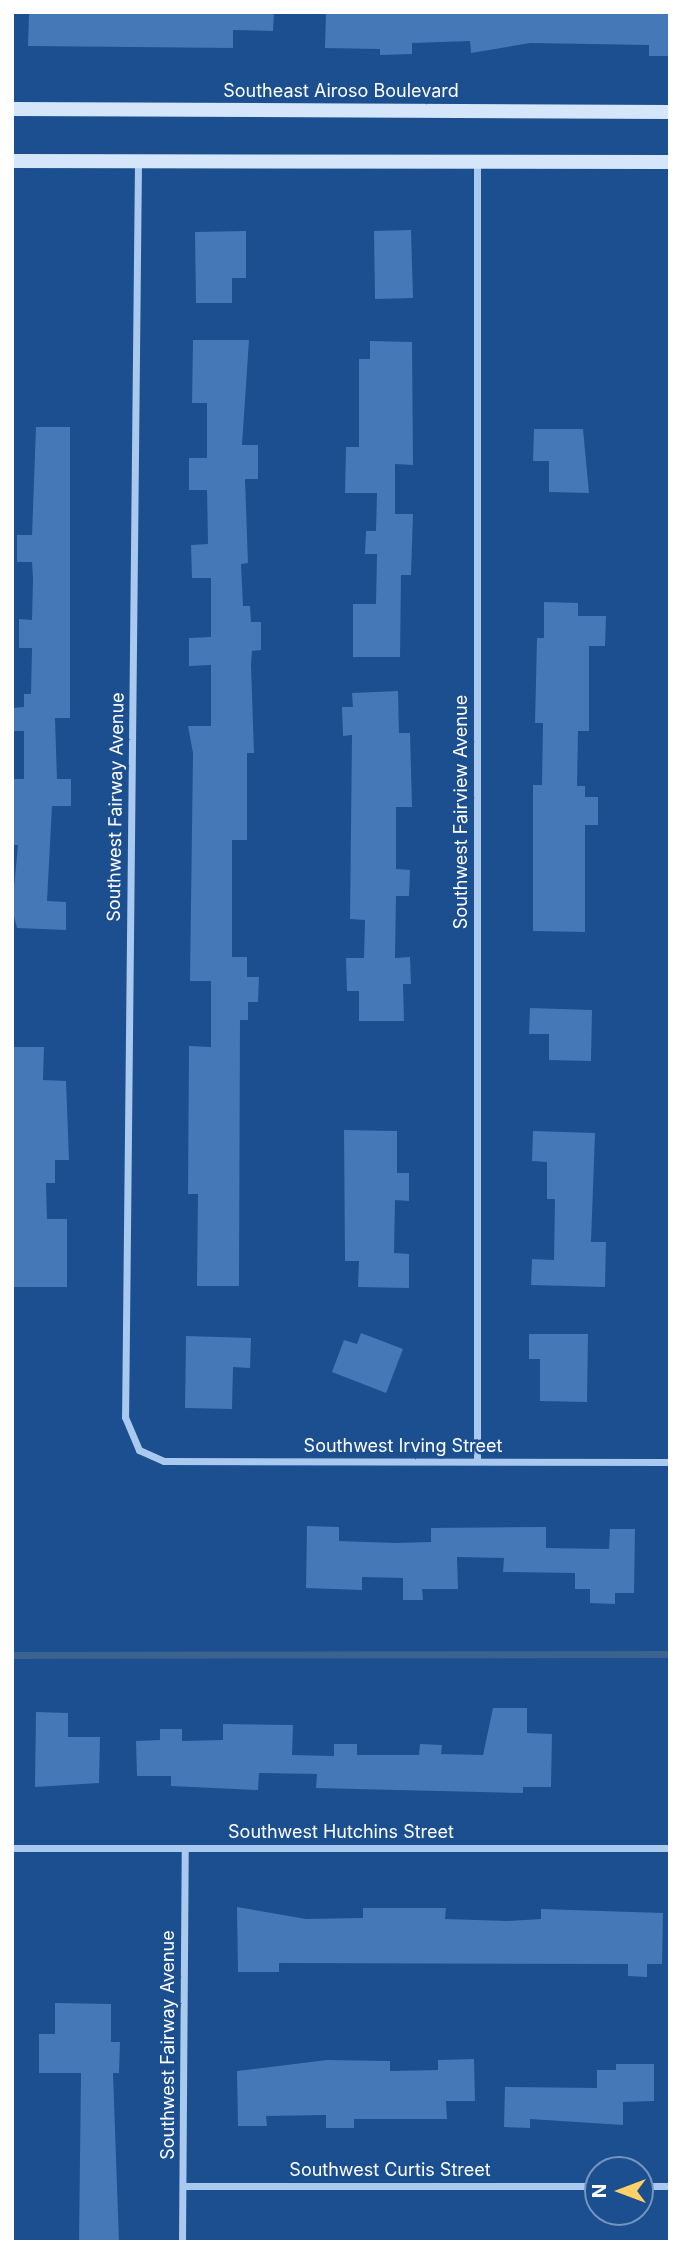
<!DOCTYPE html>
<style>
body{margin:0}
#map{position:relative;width:682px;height:2254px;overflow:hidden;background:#1b4f8f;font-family:Inter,sans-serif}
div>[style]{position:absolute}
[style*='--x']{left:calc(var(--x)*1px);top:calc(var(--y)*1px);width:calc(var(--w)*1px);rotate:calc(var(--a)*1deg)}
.stream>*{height:7px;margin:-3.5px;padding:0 3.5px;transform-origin:3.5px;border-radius:3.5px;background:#3c6290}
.building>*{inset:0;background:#4478b7}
.minor>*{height:7px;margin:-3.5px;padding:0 3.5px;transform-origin:3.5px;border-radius:3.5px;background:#a9c9ee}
.secondary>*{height:14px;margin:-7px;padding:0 7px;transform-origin:7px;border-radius:7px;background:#d6e6fa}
span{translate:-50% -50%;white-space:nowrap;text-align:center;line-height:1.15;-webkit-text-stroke:5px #1b4f8f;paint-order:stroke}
.street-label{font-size:18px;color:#fff}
.frame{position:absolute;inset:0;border:14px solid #fff;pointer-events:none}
.north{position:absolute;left:584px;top:2156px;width:70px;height:70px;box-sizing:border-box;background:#1b4f8f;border:2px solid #7695bc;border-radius:50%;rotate:270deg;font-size:19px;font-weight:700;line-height:28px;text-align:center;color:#fff}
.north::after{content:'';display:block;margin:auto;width:24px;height:32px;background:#ffd166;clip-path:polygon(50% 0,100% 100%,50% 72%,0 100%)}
</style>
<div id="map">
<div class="stream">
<i style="--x:12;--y:1655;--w:658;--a:-0.09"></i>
</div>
<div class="building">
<i style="clip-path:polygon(274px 12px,273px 31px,233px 30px,233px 48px,28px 46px,29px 13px)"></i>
<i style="clip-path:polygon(326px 12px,670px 12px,670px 56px,649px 56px,649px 45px,530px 43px,471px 53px,470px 41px,412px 43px,412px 54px,380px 55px,380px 49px,325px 48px)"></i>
<i style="clip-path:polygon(411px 230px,413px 298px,375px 299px,374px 231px)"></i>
<i style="clip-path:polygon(246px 231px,246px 278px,232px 278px,232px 303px,196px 303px,195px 232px)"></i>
<i style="clip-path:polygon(193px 340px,249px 340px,242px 445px,258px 445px,258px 479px,245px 479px,248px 563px,241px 564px,243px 606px,250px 606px,251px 622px,261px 622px,261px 650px,252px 651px,251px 665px,254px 753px,247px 753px,247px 840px,232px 840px,232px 957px,247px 957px,247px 977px,259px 977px,258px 1002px,248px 1002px,248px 1020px,240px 1020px,239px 1286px,197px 1286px,198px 1194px,188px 1194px,189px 1046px,211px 1047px,211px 981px,190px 981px,193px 753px,188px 726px,211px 726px,211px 665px,189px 666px,189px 638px,211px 637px,211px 578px,192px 578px,191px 545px,208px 544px,207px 490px,189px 490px,189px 458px,207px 458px,207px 403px,192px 403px)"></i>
<i style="clip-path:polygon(370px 341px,412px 342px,413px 465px,395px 464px,395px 514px,413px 514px,411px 575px,401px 575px,400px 657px,353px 657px,353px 604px,376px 604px,377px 554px,365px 554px,366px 531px,376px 531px,377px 493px,345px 493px,346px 447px,359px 447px,359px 359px,370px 359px)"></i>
<i style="clip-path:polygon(36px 427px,70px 427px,70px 718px,55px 718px,57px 779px,71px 779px,71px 806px,52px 806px,47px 901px,66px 902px,66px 930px,17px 928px,12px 909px,18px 845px,12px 845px,12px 779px,24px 779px,24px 731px,12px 731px,12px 708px,24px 707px,24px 694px,31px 694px,32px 648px,19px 648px,19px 619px,32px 620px,33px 578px,32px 562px,17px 562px,17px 535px,32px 535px)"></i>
<i style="clip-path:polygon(534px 429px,583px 429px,589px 493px,549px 492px,549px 461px,533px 461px)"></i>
<i style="clip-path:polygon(544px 602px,578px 603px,578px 616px,606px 616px,605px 646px,589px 646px,589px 731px,578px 731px,577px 786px,585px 786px,585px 797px,598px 797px,598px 825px,585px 825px,585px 932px,533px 931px,533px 785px,542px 785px,543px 723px,535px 723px,537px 638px,544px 638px)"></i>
<i style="clip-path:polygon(398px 691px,399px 733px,410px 733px,412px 807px,396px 807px,396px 869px,410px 870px,409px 896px,396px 896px,395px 958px,410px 957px,411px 984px,403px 984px,404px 1021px,359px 1021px,359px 991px,347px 991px,346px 958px,364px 958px,365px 920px,350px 919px,352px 735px,343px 736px,342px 707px,353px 707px,352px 693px)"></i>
<i style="clip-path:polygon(530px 1008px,592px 1010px,591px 1061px,549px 1060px,549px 1034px,529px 1034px)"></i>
<i style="clip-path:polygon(12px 1047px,44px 1047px,43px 1080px,66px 1081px,69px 1160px,55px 1160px,55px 1183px,46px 1183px,47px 1219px,67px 1219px,67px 1287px,12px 1287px)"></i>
<i style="clip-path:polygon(344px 1130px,397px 1131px,397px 1173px,409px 1173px,409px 1201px,395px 1200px,394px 1253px,409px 1254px,409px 1288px,358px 1287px,359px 1261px,345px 1261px)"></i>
<i style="clip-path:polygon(533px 1131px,595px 1133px,591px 1242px,606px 1242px,605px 1287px,531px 1285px,532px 1259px,554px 1260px,555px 1199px,547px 1199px,547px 1162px,532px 1161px)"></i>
<i style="clip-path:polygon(361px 1333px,403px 1349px,386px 1393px,332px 1372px,344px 1340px,357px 1344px)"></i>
<i style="clip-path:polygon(529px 1334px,588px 1334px,587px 1402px,540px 1401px,540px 1359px,529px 1359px)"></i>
<i style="clip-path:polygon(186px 1336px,251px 1338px,250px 1368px,233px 1367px,232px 1409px,185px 1408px)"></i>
<i style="clip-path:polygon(307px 1526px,339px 1527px,339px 1541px,395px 1543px,431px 1542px,431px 1528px,546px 1527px,546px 1548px,609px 1549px,610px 1529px,635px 1529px,634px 1593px,615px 1593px,615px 1604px,590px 1603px,590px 1589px,575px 1589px,575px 1573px,503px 1572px,504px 1558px,457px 1557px,458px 1589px,422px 1589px,423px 1600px,403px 1600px,403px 1578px,362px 1577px,362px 1590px,306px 1588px)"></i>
<i style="clip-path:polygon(493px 1708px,527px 1708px,527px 1733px,552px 1734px,551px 1787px,523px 1787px,523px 1793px,316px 1788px,317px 1774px,259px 1773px,258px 1790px,171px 1786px,171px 1776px,137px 1776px,136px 1741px,160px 1740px,160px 1729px,182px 1729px,182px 1741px,223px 1740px,223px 1724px,293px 1725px,292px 1755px,334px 1756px,334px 1744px,357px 1744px,357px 1755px,419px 1755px,420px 1744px,442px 1745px,441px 1754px,483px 1755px)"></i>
<i style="clip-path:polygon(36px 1712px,68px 1713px,68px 1737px,100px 1737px,99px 1783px,35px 1787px)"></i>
<i style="clip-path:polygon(237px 1907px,306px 1919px,363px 1918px,363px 1908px,446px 1908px,445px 1919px,507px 1921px,541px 1919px,541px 1909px,663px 1913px,662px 1964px,647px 1964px,647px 1977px,628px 1976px,628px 1964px,279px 1963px,279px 1972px,238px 1972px)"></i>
<i style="clip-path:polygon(55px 2003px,111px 2004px,111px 2042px,120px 2042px,119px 2073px,113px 2073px,119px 2242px,79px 2242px,81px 2073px,39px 2073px,39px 2034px,55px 2034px)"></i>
<i style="clip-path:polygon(474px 2059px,475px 2101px,446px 2101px,447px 2119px,354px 2119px,354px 2128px,326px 2128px,326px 2115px,266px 2116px,267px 2126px,238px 2126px,237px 2071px,327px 2060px,390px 2061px,390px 2071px,438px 2070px,438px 2060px)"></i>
<i style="clip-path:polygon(616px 2064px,654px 2064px,654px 2101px,623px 2102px,623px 2125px,530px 2119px,530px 2128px,504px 2127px,505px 2087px,597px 2088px,597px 2070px,616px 2070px)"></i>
</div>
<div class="minor">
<i style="--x:138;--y:162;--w:1255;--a:90.59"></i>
<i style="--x:125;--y:1417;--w:36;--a:67"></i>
<i style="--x:139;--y:1450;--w:27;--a:24"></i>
<i style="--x:164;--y:1461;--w:506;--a:0.11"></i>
<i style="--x:477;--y:1461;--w:1298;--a:-90"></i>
<i style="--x:12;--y:1848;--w:658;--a:0"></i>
<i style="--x:183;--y:2186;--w:415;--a:0"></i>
<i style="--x:640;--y:2186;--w:30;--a:0"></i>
<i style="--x:182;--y:2242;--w:394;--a:-89.6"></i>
</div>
<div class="secondary">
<i style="--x:12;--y:109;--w:658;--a:0.26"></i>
<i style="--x:12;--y:161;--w:658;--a:0.09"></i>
</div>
<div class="street-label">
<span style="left:341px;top:91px">Southeast Airoso Boulevard</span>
<span style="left:116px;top:807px;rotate:-89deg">Southwest Fairway Avenue</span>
<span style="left:461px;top:812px;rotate:-90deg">Southwest Fairview Avenue</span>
<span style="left:403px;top:1446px">Southwest Irving Street</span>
<span style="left:341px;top:1832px">Southwest Hutchins Street</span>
<span style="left:168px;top:2045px;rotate:-90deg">Southwest Fairway Avenue</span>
<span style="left:390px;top:2170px">Southwest Curtis Street</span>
</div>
<div class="frame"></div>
<div class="north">N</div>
</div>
